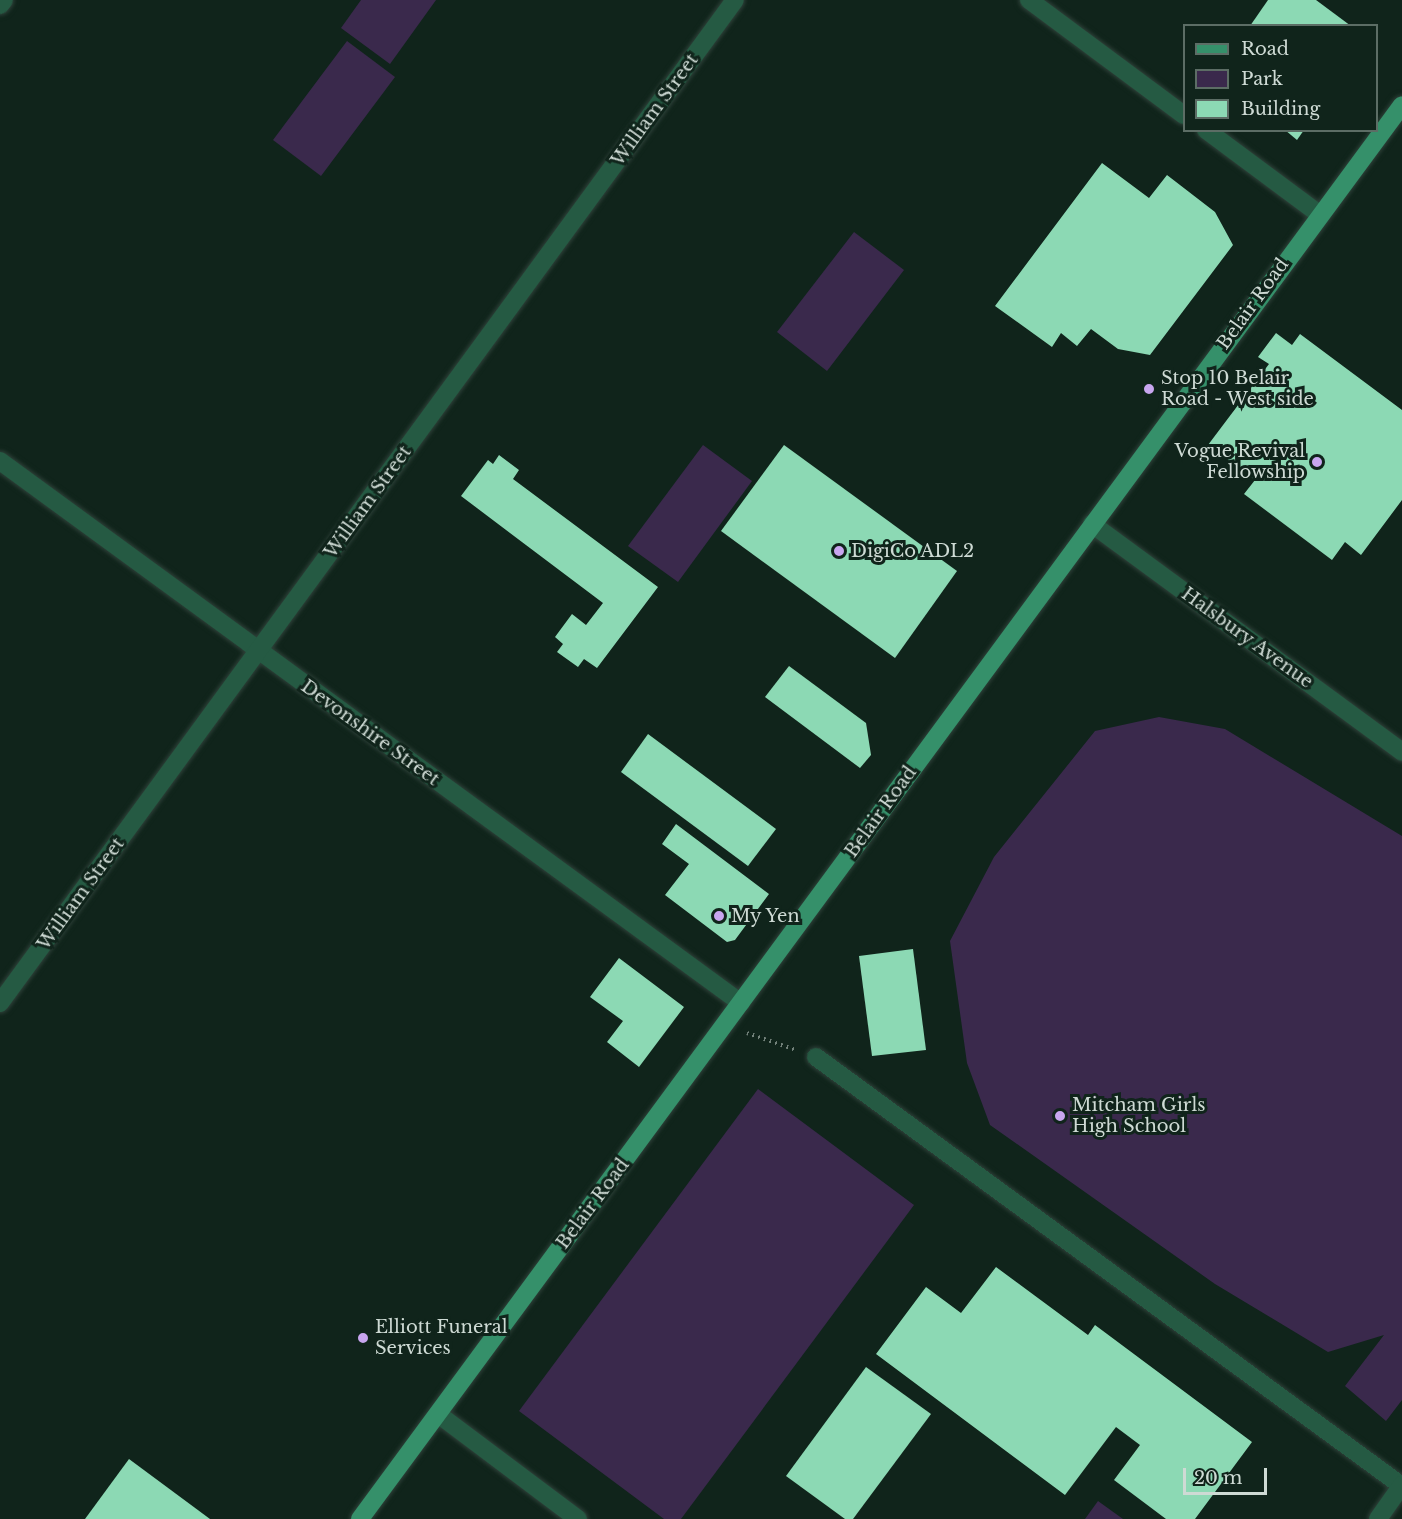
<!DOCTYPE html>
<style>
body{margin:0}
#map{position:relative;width:1402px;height:1519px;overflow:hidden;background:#10241b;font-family:"Libre Baskerville",serif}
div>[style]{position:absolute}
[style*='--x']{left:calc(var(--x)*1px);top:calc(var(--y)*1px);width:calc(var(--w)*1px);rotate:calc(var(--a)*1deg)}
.green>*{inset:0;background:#3a294c}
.building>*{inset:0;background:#8cd9b4}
.path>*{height:4px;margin-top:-2px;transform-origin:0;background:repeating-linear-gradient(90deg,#73827b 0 1.5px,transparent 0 6px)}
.roads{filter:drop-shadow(0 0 2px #2e4139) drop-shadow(0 0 2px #2e4139)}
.minor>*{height:18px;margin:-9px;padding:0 9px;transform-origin:9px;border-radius:9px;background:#255a43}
.major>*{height:18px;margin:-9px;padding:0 9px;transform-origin:9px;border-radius:9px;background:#35906a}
.dots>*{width:16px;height:16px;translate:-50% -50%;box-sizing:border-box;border:3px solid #10241b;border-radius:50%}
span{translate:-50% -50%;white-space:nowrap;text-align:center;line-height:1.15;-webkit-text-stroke:6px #10241b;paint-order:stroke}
.street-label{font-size:18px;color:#cedad4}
.poi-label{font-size:18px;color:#cedad4}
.left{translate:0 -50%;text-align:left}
.right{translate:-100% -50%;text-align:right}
.legend{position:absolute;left:1183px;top:24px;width:195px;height:108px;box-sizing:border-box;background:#10241b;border:2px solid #5c6d65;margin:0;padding:8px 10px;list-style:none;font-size:18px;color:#cedad4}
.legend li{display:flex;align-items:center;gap:12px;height:30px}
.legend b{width:30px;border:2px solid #5c6d65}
.scale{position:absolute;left:1183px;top:1468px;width:84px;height:27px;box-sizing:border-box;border:3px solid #cedad4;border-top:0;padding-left:8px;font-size:18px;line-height:21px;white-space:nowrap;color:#cedad4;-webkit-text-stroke:4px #10241b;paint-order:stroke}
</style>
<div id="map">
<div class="green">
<i style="clip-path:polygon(361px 0,436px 0,390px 64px,341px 28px)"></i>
<i style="clip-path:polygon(347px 41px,395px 77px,321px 176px,273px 140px)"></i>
<i style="clip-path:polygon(854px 232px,904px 270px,827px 371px,777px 332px)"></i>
<i style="clip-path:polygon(703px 445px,752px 481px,678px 582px,628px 546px)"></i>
<i style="clip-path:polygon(1159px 717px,1225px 729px,1402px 836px,1402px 1400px,1386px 1421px,1345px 1386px,1384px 1335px,1328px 1352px,1215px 1284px,990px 1125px,967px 1063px,950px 941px,994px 857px,1095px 731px)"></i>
<i style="clip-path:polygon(758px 1089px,914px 1205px,681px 1519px,664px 1519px,519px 1411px)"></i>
<i style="clip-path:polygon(1098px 1501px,1123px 1519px,1085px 1519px)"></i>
</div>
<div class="building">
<i style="clip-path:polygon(1268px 0,1316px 0,1351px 26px,1250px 26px)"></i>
<i style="clip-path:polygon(1285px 130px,1304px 130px,1297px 140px)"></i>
<i style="clip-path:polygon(1102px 163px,1149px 198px,1167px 175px,1215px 212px,1233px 245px,1150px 355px,1118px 349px,1091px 329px,1077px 346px,1061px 333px,1052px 347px,995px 306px)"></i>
<i style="clip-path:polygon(1276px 333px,1292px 345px,1300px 334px,1402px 410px,1402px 500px,1361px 555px,1345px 542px,1332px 560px,1244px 494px,1255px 480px,1208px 445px,1269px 364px,1258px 357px)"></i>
<i style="clip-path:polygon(784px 445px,957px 571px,895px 658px,721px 531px)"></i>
<i style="clip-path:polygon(499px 455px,519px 470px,513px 479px,658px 587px,597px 668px,584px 659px,578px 667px,557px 652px,563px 644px,555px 637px,572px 614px,586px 625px,603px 603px,461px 496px,488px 460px,493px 464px)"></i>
<i style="clip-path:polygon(789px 666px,866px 723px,871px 755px,860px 768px,765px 697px)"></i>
<i style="clip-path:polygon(648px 734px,776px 829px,748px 866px,621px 772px)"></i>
<i style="clip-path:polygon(676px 824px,769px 894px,735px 940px,727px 942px,665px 895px,689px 864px,662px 844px)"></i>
<i style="clip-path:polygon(913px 949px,926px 1050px,872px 1056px,859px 956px)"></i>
<i style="clip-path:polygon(619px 958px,684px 1007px,639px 1067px,607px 1042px,623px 1021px,590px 997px)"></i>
<i style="clip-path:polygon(996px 1267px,1088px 1335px,1095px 1325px,1252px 1442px,1195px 1519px,1166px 1519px,1114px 1480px,1140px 1445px,1116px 1427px,1065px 1495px,876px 1354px,926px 1287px,961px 1313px)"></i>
<i style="clip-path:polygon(866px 1367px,931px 1414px,853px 1519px,845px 1519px,786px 1476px)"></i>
<i style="clip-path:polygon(129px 1459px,210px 1519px,85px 1519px)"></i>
</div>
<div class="path">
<i style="--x:747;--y:1033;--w:52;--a:19.1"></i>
</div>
<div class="roads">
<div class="minor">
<i style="--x:1029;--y:0;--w:193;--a:36.6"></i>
<i style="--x:0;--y:5;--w:6;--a:-51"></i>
<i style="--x:1206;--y:130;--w:141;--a:36.6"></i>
<i style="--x:0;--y:461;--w:918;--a:36.18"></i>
<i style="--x:1092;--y:524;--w:385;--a:36.3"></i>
<i style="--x:0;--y:1003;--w:1243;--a:-53.77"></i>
<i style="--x:816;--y:1057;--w:726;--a:36.21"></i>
<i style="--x:438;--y:1414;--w:175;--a:36.9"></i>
<i style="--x:1378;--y:1519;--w:42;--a:-54.8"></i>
</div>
<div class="major">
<i style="--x:360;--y:1519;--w:1756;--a:-53.61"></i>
</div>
</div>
<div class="dots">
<i style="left:1149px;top:389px;background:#c8a6ef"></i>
<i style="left:1317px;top:462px;background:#c8a6ef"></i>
<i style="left:839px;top:551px;background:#c8a6ef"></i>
<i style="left:719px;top:916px;background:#c8a6ef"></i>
<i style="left:1060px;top:1116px;background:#c8a6ef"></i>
<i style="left:363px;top:1338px;background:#c8a6ef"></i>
</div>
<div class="street-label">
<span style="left:655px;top:110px;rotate:-54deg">William Street</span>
<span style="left:1253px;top:304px;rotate:-54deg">Belair Road</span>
<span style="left:368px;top:502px;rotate:-54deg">William Street</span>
<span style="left:1247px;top:638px;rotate:36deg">Halsbury Avenue</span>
<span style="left:370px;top:733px;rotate:36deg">Devonshire Street</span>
<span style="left:881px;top:812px;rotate:-54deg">Belair Road</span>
<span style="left:81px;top:894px;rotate:-54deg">William Street</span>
<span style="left:593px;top:1204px;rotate:-53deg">Belair Road</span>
</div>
<div class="poi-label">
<span class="left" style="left:1161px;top:389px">Stop 10 Belair<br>Road - West side</span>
<span class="right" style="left:1305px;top:462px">Vogue Revival<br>Fellowship</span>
<span class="left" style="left:851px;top:551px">DigiCo ADL2</span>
<span class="left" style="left:731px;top:916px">My Yen</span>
<span class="left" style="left:1072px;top:1116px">Mitcham Girls<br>High School</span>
<span class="left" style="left:375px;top:1338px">Elliott Funeral<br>Services</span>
</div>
<ul class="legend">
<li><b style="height:8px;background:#35906a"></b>Road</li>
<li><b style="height:16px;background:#3a294c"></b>Park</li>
<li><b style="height:16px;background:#8cd9b4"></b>Building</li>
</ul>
<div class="scale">20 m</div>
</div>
